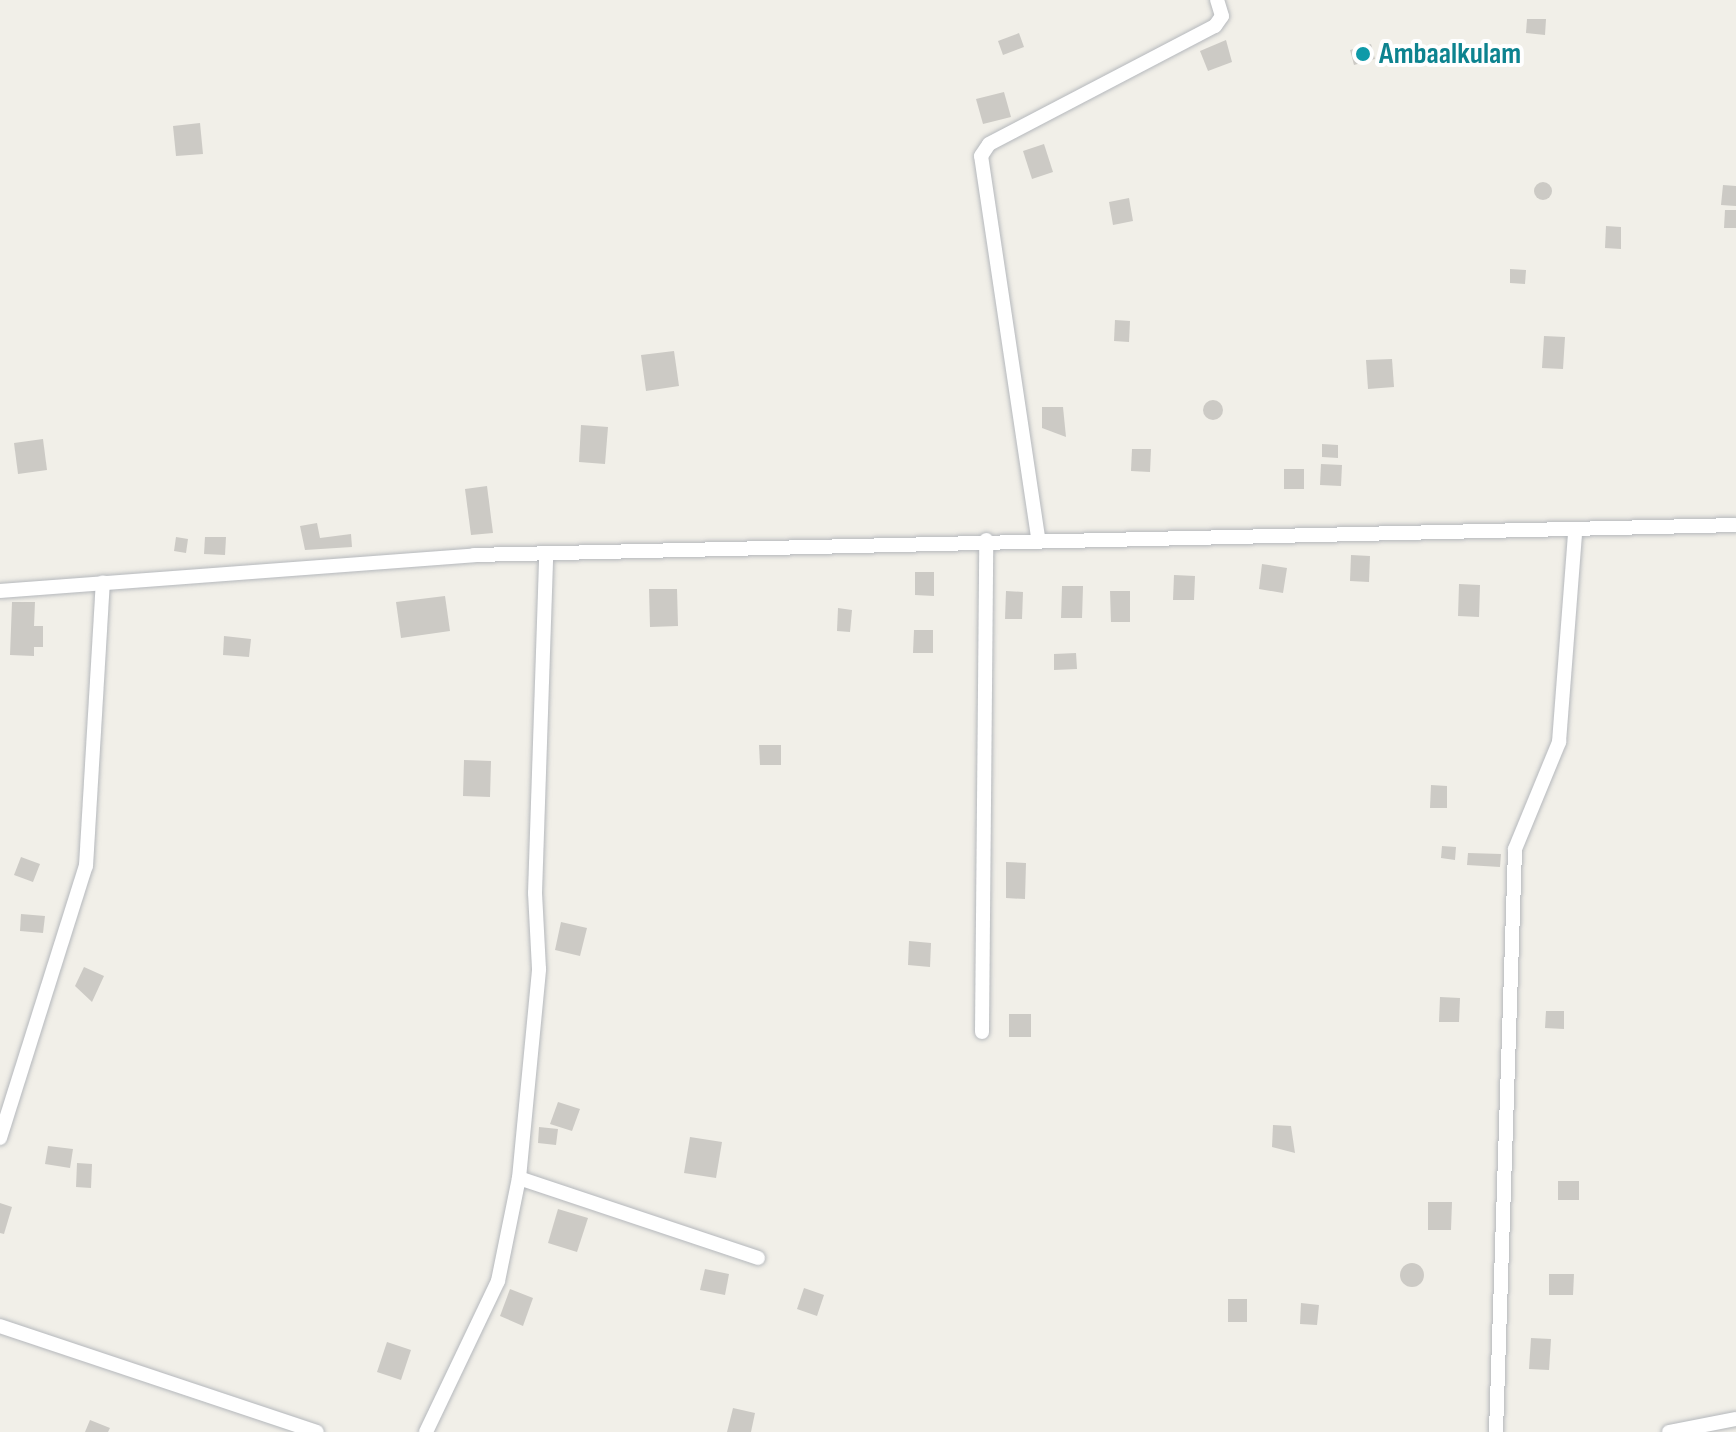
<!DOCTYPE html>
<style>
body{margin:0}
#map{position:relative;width:1736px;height:1432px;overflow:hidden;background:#f1efe8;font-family:"Sofia Sans Condensed",sans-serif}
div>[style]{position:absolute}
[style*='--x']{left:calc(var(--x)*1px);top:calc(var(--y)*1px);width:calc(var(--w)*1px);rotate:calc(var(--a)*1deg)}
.building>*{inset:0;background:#cccac5}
.round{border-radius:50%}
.roads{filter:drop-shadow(0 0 2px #b5b8bc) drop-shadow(0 0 2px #b5b8bc)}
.street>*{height:14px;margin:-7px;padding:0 7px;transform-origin:7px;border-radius:7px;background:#fff}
.dots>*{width:22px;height:22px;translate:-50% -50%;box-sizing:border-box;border:4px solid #fff;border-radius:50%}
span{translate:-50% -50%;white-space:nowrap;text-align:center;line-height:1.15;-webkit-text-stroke:8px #fff;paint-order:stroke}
.culture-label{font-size:30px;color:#0d838f;font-weight:700}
.left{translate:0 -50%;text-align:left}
</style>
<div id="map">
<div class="building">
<i style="clip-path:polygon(1527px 19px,1546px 19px,1545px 35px,1526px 33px)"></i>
<i style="clip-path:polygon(1019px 33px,1024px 47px,1003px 55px,998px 41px)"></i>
<i style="clip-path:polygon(1226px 40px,1232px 62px,1208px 71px,1200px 51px)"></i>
<i style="clip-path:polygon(1371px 44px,1375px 59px,1354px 65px,1350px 50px)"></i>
<i style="clip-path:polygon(1004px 92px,1011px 117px,983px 124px,976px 99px)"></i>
<i style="clip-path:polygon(200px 123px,203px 154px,176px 156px,173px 126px)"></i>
<i style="clip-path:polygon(1044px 144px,1053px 172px,1032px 179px,1023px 151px)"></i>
<i class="round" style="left:1534px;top:182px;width:18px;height:18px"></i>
<i style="clip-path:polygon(1723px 185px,1736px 186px,1736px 206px,1721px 205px)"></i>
<i style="clip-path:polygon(1129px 198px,1133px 221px,1113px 225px,1109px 202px)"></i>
<i style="clip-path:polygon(1725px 210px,1736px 210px,1736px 228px,1724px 228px)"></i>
<i style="clip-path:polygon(1606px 226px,1621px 227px,1621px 249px,1605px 248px)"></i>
<i style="clip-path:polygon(1510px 269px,1526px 270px,1525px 284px,1510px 283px)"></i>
<i style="clip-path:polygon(1115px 320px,1130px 321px,1129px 342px,1114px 341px)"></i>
<i style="clip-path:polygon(1544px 336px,1565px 337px,1563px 369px,1542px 368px)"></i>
<i style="clip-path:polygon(674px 351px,679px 386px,646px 391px,641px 355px)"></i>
<i style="clip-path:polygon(1392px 359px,1394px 387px,1368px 389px,1366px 360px)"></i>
<i class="round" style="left:1203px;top:400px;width:20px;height:20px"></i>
<i style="clip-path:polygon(1042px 407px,1063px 407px,1066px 437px,1042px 428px)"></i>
<i style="clip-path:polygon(581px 425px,608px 427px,605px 464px,579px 462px)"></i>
<i style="clip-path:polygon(43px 439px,47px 470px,18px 474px,14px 443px)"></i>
<i style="clip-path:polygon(1322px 444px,1338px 445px,1338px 458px,1322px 457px)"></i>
<i style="clip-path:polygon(1132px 449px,1151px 449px,1150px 472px,1131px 471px)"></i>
<i style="clip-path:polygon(1321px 464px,1342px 465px,1341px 486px,1320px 485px)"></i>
<i style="clip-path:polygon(1284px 469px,1304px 469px,1304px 489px,1284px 489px)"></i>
<i style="clip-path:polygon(487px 486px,493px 533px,471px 535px,465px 489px)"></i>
<i style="clip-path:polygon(317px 523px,320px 538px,351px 534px,352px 547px,305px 550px,300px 526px)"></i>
<i style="clip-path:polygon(176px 537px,188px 539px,186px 553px,174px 551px)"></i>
<i style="clip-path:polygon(205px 537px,226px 537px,225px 555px,204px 554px)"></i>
<i style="clip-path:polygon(1351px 555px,1370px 556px,1369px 582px,1350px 581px)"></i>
<i style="clip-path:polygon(1262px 564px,1287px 568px,1283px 593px,1259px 589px)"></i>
<i style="clip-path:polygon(915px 572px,934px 572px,934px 596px,915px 595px)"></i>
<i style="clip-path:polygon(1174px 575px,1195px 576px,1194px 600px,1173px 600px)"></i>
<i style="clip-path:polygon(1459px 584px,1480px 585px,1479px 617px,1458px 616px)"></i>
<i style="clip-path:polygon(1062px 586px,1083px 586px,1082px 618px,1061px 618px)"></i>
<i style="clip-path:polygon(649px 589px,677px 589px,678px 626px,650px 627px)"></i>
<i style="clip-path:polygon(1006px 591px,1023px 592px,1022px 619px,1005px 619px)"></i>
<i style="clip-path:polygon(1110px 591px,1130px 591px,1130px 622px,1111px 622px)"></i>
<i style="clip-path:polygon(445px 596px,450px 631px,401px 638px,396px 602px)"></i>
<i style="clip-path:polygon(12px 602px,35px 602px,34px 626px,43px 626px,43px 647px,34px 647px,34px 656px,10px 655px)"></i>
<i style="clip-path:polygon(838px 608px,852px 610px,850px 632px,837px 631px)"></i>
<i style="clip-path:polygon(914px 630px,933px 630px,933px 653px,913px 653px)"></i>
<i style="clip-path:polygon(224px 636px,251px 639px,249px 657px,223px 655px)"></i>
<i style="clip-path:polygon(1076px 653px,1077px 669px,1054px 670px,1054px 654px)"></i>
<i style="clip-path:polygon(759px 745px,781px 745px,781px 765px,760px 765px)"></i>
<i style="clip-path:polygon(464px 760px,491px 761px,490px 797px,463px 796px)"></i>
<i style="clip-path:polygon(1431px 785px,1447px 786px,1447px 808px,1430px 808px)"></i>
<i style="clip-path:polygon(1442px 846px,1456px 847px,1455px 860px,1441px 858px)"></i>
<i style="clip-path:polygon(1468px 853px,1501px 854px,1500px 867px,1467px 865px)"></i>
<i style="clip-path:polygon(21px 857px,40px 864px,33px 882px,14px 875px)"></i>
<i style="clip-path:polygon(1006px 862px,1026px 863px,1025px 899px,1006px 898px)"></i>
<i style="clip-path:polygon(21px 914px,45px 916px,43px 933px,20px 931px)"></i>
<i style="clip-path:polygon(561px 922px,587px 928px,580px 956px,555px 950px)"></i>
<i style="clip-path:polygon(909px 941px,931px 943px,930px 967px,908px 965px)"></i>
<i style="clip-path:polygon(84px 967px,104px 976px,92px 1002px,75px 986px)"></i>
<i style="clip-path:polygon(1440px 997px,1460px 998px,1459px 1022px,1439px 1022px)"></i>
<i style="clip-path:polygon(1546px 1011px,1564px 1011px,1564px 1029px,1545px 1028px)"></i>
<i style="clip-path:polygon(1009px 1014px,1031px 1014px,1031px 1037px,1009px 1037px)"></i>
<i style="clip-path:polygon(558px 1102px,580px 1109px,572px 1131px,550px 1124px)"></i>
<i style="clip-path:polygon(1273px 1125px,1291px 1126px,1295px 1153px,1272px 1147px)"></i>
<i style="clip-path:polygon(539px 1127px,558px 1129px,556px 1145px,538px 1143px)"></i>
<i style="clip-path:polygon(690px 1137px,722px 1142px,716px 1178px,684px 1173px)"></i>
<i style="clip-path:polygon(48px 1146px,73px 1149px,70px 1168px,45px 1164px)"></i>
<i style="clip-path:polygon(77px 1163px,92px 1164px,91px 1188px,76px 1187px)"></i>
<i style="clip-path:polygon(1558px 1181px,1579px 1181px,1579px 1200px,1558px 1200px)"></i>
<i style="clip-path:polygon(1428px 1202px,1452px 1202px,1451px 1230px,1428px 1230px)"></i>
<i style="clip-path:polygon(0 1203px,12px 1207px,4px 1234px,0 1233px)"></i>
<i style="clip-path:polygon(558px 1209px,588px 1218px,577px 1252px,548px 1243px)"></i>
<i class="round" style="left:1400px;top:1263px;width:24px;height:24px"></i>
<i style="clip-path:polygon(705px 1269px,729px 1274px,725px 1295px,700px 1290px)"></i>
<i style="clip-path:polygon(1549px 1274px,1574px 1274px,1573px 1295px,1549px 1295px)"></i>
<i style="clip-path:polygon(804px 1288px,824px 1295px,817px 1316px,797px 1309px)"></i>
<i style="clip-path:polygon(510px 1289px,533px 1298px,523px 1326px,500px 1316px)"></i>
<i style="clip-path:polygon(1228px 1299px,1247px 1299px,1247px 1322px,1228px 1322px)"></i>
<i style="clip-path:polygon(1301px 1303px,1319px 1305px,1317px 1325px,1300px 1324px)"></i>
<i style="clip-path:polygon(1531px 1338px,1551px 1339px,1549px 1370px,1529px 1369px)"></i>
<i style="clip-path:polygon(387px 1342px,411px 1350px,401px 1380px,377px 1372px)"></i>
<i style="clip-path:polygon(733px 1408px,755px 1413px,751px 1432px,727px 1432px)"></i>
<i style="clip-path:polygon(90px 1420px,110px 1428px,108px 1432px,85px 1432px)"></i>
</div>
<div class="roads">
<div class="street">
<i style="--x:1038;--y:537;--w:385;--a:-98.5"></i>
<i style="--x:981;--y:156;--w:14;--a:-56"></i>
<i style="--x:989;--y:144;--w:255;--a:-27.6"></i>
<i style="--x:1215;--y:26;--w:12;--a:-55"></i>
<i style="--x:1222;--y:16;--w:17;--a:-107"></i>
<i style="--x:0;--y:591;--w:475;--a:-4.3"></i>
<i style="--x:474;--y:555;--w:1262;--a:-1.36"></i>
<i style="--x:982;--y:1032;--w:492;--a:-89.5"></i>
<i style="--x:0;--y:1138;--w:285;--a:-72.5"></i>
<i style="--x:86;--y:866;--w:284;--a:-86.6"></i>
<i style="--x:519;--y:1178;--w:252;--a:18.5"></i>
<i style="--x:0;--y:1326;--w:334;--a:18.5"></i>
<i style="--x:426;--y:1432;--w:167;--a:-64.5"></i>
<i style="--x:498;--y:1281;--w:105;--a:-78.5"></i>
<i style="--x:519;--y:1178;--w:210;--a:-84.5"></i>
<i style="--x:539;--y:969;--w:76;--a:-93"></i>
<i style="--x:535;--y:893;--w:338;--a:-88.1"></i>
<i style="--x:1496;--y:1432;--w:583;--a:-88.13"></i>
<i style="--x:1515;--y:849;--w:116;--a:-67.6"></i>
<i style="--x:1559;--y:742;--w:211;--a:-85.6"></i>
<i style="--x:1669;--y:1432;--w:68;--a:-11"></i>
</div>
</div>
<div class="dots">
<i style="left:1363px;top:54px;background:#0f9aa8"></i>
</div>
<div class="culture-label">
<span class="left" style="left:1379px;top:54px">Ambaalkulam</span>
</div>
</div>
